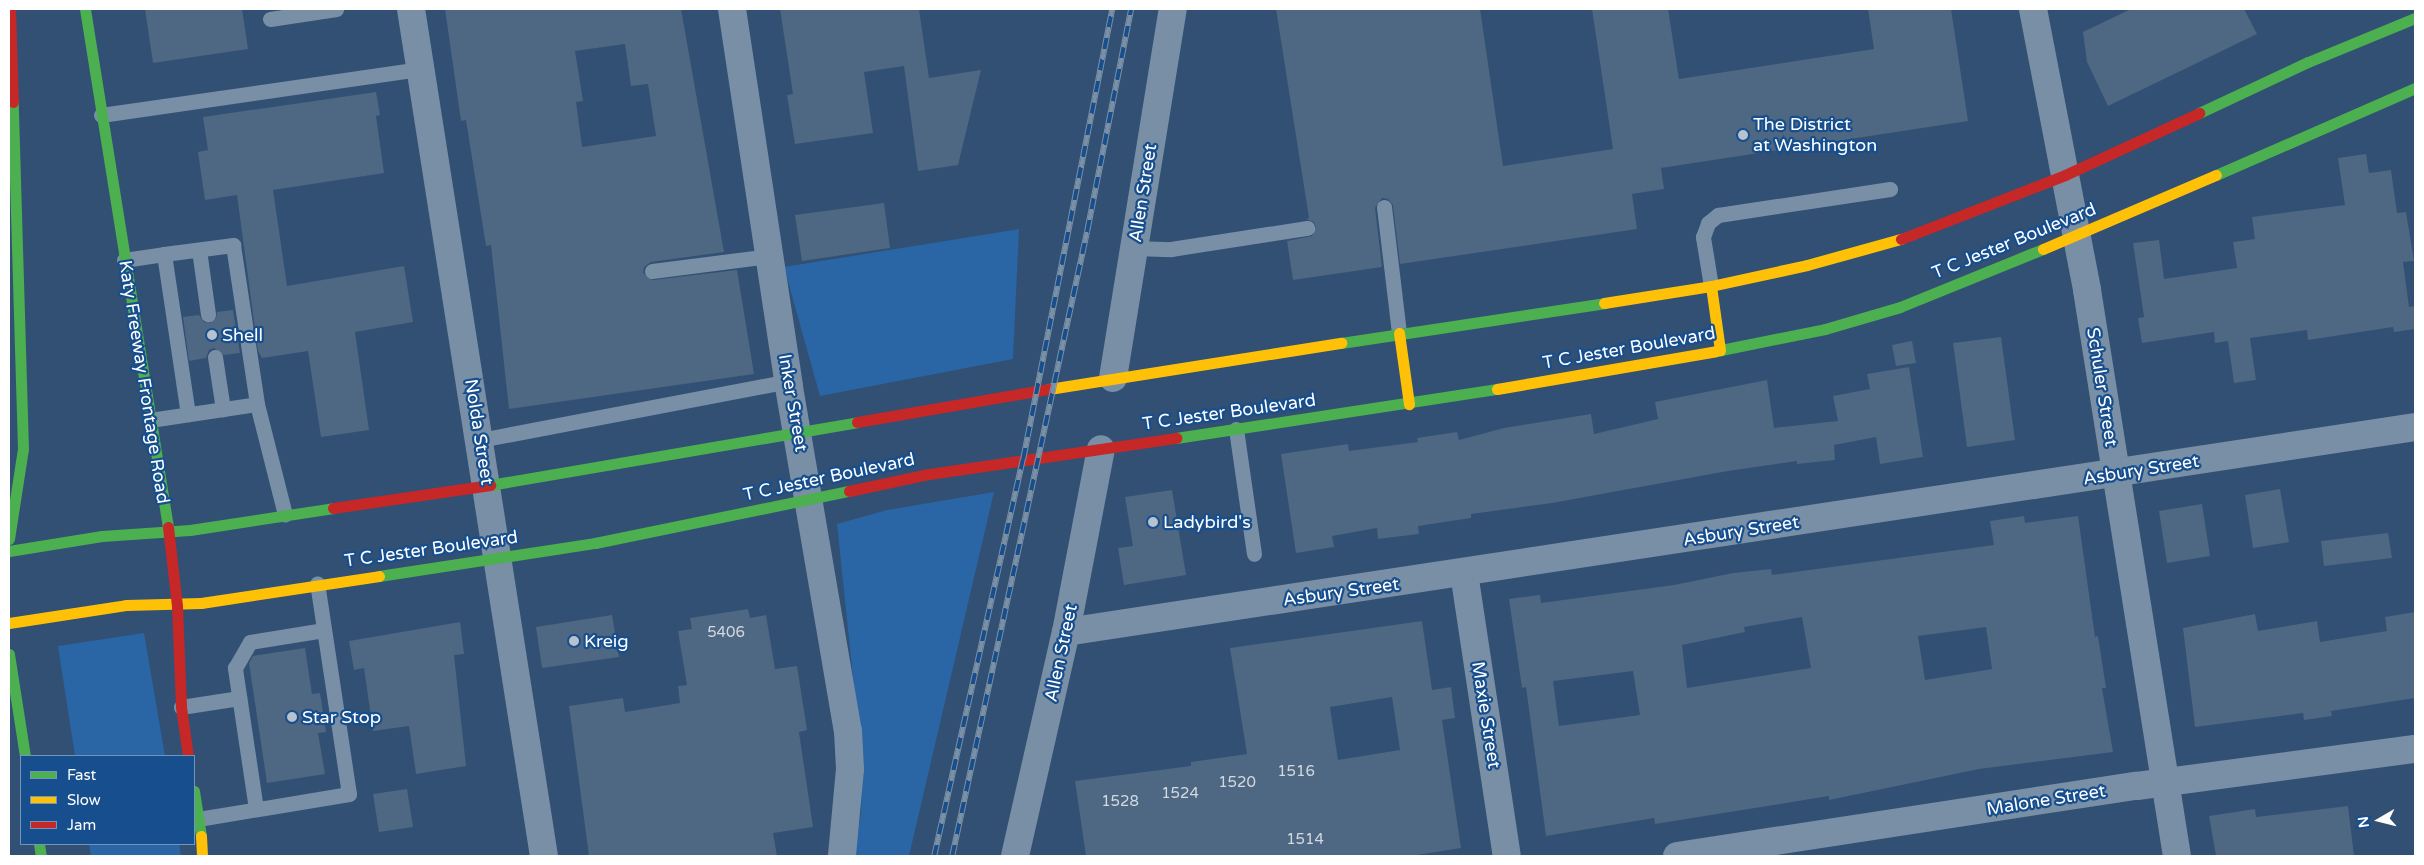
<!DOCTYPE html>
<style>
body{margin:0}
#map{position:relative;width:2424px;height:865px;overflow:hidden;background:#315073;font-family:"Varela Round",sans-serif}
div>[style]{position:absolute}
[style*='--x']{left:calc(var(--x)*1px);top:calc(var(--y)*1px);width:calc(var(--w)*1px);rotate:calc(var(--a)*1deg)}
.green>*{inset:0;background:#2a65a5}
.building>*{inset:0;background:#4e6783}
.lane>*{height:15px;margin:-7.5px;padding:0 7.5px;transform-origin:7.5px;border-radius:7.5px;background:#788fa6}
.street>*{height:28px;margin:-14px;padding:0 14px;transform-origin:14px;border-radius:14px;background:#788fa6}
.fast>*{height:11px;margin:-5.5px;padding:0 5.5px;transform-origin:5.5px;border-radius:5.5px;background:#4caf50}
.slow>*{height:11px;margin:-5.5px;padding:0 5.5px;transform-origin:5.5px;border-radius:5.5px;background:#ffc107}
.jam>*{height:11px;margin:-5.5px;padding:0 5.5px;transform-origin:5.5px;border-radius:5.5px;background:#c62828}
.rail>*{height:5.5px;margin-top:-2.75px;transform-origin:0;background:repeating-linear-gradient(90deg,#164e8e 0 11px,#7a90a6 0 22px);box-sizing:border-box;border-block:1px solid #7a90a6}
.dots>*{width:14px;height:14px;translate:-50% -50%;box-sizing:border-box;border:2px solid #164e8e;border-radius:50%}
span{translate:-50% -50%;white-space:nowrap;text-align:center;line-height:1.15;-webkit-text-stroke:4.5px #164e8e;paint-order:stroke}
.number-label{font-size:15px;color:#d3d9e0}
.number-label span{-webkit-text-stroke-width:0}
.poi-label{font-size:18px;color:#fff}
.left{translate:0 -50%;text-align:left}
.street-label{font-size:18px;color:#fff}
.frame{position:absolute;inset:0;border:10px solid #fff;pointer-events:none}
.legend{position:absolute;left:20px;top:755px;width:175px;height:90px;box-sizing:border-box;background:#164e8e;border:1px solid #7395bb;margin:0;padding:6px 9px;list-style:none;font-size:15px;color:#fff}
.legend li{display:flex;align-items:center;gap:10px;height:25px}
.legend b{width:25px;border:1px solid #7395bb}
.north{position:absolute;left:2354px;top:795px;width:50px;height:50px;-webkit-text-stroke:4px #164e8e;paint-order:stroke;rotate:262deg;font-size:14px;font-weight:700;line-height:20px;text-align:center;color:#fff}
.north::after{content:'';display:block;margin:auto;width:18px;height:22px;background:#fff;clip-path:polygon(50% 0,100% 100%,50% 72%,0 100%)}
</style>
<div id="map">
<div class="green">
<i style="clip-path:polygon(1019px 229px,1013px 359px,820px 396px,784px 267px)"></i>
<i style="clip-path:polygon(994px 492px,909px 856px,854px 856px,861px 813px,862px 763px,837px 524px,887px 510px)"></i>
<i style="clip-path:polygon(144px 633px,165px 756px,75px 756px,58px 646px)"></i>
<i style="clip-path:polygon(89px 844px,179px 844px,181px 856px,91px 856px)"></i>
</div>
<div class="building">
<i style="clip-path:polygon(145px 9px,242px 9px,248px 49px,153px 63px)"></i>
<i style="clip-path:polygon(evenodd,445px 9px,681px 9px,724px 252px,651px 262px,644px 267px,643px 273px,653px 280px,737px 270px,754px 374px,509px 409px,491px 245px,486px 246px,466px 120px,461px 121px,445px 9px,625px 44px,631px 86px,648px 84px,656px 136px,582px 147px,576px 102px,583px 101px,575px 51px,625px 44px)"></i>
<i style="clip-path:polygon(780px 9px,919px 9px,929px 78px,981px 70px,958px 165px,918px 171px,904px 66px,864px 72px,873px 133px,795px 144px,787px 95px,793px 94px)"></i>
<i style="clip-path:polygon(1276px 9px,1480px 9px,1503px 166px,1613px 149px,1592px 9px,1668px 9px,1679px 79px,1874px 49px,1868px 9px,1951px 9px,1968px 121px,1661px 168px,1664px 189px,1632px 194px,1637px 229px,1400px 264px,1393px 205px,1388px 199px,1382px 198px,1375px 208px,1382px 267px,1293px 280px,1287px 241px,1312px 236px,1316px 227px,1314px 222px,1306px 219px,1309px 218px)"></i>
<i style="clip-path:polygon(2131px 9px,2244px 9px,2257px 34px,2108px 106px,2087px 62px,2083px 32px)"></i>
<i style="clip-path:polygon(376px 92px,380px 115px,376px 116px,384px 173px,273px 190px,287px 286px,404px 266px,413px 322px,355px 332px,369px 430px,321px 437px,308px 351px,262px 358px,258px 351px,237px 195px,205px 200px,198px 152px,208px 150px,203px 117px)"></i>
<i style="clip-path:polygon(2366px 154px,2369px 173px,2391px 170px,2397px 213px,2406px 212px,2414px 261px,2403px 262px,2409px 307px,2415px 306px,2415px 329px,2394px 332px,2393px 327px,2308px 340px,2307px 330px,2250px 338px,2256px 380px,2234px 383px,2228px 341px,2215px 343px,2214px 332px,2142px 343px,2138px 318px,2144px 317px,2133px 243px,2159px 240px,2164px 279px,2237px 268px,2233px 242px,2255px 239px,2252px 217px,2345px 205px,2338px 158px)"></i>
<i style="clip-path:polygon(884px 203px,890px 248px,802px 261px,795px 215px)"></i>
<i style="clip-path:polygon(233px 310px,240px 353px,224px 355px,214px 348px,209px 350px,206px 358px,189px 361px,183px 317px,199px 315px,204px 322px,210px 323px,216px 318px,217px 312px)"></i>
<i style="clip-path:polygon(2001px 337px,2015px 440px,1967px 447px,1953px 343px)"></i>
<i style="clip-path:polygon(1912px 341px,1916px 363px,1896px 366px,1892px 345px)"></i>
<i style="clip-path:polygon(1909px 367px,1923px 457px,1880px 464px,1876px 437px,1834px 445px,1835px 460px,1797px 464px,1797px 461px,1728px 471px,1552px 503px,1471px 514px,1471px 518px,1418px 526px,1419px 534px,1378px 539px,1377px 528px,1332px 536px,1334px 547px,1296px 553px,1281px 454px,1348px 444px,1349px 451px,1418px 442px,1417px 438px,1457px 432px,1459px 440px,1504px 428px,1591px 414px,1594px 434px,1658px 419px,1655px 402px,1767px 380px,1774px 428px,1838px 421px,1833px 396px,1870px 389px,1867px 374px)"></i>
<i style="clip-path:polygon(2280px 489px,2289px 542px,2253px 548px,2245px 495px)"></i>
<i style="clip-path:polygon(1172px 490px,1186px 575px,1124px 585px,1118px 548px,1133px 546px,1125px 497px)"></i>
<i style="clip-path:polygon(2202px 504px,2210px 556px,2167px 563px,2159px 511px)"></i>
<i style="clip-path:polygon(evenodd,2024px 516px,2025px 523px,2078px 516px,2095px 637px,2098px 636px,2106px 688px,2102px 688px,2113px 752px,1979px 769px,1829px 800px,1829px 796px,1655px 824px,1654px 818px,1546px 836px,1526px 687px,1522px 688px,1509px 599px,1540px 595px,1541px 603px,1674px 585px,1733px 573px,1771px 569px,1772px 575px,1994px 545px,1990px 521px,2024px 516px,1802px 617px,1811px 668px,1687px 688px,1682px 645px,1745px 632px,1744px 627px,1802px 617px,2024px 516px,1986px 627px,1992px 669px,1925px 680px,1918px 636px,1986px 627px,2024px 516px,1633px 671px,1640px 715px,1559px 726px,1553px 681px,1633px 671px)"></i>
<i style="clip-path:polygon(2388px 533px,2392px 558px,2324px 566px,2321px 541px)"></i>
<i style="clip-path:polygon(748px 609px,750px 618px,766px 615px,775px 669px,797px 666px,807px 730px,799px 732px,813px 827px,773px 833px,777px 856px,589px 856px,569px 706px,623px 698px,625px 712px,680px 703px,678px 686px,687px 685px,678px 631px,692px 629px,690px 618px)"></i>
<i style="clip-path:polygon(2415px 612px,2415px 698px,2331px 711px,2332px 716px,2304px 720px,2303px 713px,2195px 727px,2183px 628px,2255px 614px,2258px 631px,2317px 621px,2320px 642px,2387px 631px,2385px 617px)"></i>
<i style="clip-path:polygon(612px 615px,619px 657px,542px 668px,536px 627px)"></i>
<i style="clip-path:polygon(evenodd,1422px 621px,1432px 690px,1451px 687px,1455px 718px,1442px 720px,1461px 848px,1411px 856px,1086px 856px,1075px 781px,1191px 766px,1191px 762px,1247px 754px,1230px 648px,1422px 621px,1392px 697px,1400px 750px,1338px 760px,1330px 707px,1392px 697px)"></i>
<i style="clip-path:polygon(460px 622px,464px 654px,454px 655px,466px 766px,416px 774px,409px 726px,373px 731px,364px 668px,354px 670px,349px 641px)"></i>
<i style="clip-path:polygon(305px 648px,312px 694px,320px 693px,326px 732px,318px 733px,325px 774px,267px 783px,249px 663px,253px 656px)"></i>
<i style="clip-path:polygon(407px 789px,413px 827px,379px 832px,373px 794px)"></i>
<i style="clip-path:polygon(2348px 806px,2354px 856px,2216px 856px,2209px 816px,2255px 809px,2256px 817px)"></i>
</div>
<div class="lane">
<i style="--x:270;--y:19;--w:67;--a:-8.6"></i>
<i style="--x:101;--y:115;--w:323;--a:-8.2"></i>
<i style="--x:1384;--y:207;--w:127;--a:83.2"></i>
<i style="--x:1134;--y:248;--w:37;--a:2"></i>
<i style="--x:1171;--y:249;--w:138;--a:-8.8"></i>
<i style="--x:199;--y:250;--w:65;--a:82"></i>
<i style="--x:164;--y:254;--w:70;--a:-7.4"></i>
<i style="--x:233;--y:245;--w:161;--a:81.4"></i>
<i style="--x:124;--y:260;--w:40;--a:-8.5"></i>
<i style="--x:164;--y:254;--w:162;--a:81.5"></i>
<i style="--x:652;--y:271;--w:118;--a:-7.3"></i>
<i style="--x:1711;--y:286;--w:50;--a:-99.3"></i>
<i style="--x:1703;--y:237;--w:15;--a:-70"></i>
<i style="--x:1708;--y:223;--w:13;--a:-39"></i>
<i style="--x:1718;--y:215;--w:174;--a:-8.6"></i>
<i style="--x:215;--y:357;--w:53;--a:81.3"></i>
<i style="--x:150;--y:420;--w:108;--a:-8.5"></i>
<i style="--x:257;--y:404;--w:114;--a:75.8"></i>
<i style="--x:1236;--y:429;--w:126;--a:81.8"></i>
<i style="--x:480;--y:440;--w:315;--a:-10.8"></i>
<i style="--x:181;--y:707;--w:59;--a:-8.8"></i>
<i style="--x:256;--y:809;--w:143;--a:-98.5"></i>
<i style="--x:235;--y:668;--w:30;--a:-60"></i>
<i style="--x:250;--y:642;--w:75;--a:-9.2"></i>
<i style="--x:198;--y:819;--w:153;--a:-9.4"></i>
<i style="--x:349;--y:794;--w:213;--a:-98.6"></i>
</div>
<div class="street">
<i style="--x:411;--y:9;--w:857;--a:81.08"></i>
<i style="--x:732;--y:9;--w:382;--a:81.4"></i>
<i style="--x:789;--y:387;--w:349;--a:80.3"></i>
<i style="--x:848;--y:731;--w:38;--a:87"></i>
<i style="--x:850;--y:769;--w:87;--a:95.3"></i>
<i style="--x:2033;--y:9;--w:286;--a:79.1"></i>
<i style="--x:2087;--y:290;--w:573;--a:80.97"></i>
<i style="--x:1113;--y:378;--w:374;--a:-80.8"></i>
<i style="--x:1464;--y:573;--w:286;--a:81.4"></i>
<i style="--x:1066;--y:632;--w:1364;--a:-8.64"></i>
<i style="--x:1015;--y:856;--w:230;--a:-77.2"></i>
<i style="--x:1066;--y:632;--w:186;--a:-79.2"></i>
<i style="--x:1677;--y:856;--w:465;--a:-8.7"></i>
<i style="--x:2137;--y:786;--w:280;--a:-7.6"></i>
</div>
<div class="fast">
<i style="--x:85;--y:9;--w:525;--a:80.9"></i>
<i style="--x:2199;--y:113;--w:120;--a:-25.1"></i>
<i style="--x:2308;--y:62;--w:116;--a:-22.4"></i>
<i style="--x:2216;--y:175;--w:217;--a:-23.6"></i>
<i style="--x:1341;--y:343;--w:266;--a:-8.6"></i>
<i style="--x:1716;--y:351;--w:111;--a:-11.4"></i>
<i style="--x:1825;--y:329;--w:78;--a:-16.3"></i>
<i style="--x:1900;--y:307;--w:154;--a:-22.1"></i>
<i style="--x:1176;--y:438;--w:325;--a:-8.7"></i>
<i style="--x:490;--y:485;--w:372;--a:-9.7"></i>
<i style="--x:9;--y:539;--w:91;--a:-81.2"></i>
<i style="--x:23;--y:449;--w:347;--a:-91.7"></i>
<i style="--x:9;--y:551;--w:94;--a:-9.2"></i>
<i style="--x:102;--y:536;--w:88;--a:-3.9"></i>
<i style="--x:190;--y:530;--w:145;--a:-8.7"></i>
<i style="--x:379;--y:576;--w:219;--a:-8.7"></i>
<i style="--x:595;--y:543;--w:259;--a:-11.6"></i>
<i style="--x:9;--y:654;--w:103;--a:81.1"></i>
<i style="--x:194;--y:791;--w:46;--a:81.2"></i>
<i style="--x:39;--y:844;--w:12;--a:81"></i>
</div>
<div class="slow">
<i style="--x:2043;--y:249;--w:188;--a:-23.2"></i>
<i style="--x:1711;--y:286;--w:65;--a:82"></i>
<i style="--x:1604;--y:303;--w:108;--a:-9"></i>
<i style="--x:1711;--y:286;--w:98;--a:-12.3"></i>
<i style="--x:1807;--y:265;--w:98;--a:-15.5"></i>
<i style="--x:1399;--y:333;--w:72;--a:82"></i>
<i style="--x:1049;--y:389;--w:296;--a:-9"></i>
<i style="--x:1497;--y:389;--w:222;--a:-9.8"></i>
<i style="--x:9;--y:623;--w:118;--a:-8.7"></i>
<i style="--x:126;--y:605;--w:75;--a:-1.5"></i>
<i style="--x:201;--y:603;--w:180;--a:-8.6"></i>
<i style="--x:201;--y:836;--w:20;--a:87"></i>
</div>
<div class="jam">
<i style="--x:10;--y:9;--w:93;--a:88.2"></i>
<i style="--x:1901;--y:239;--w:176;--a:-21.3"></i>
<i style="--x:2065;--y:175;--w:148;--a:-24.8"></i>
<i style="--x:857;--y:422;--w:195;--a:-9.8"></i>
<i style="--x:849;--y:491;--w:82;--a:-12"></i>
<i style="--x:929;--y:474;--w:250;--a:-8.3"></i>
<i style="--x:333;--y:508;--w:159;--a:-8.3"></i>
<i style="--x:168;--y:527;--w:80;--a:83.5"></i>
<i style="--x:177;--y:606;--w:101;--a:87.7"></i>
<i style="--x:181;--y:707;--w:49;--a:81.9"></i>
</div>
<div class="rail">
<i style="--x:934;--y:856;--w:407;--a:-77.4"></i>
<i style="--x:1023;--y:459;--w:459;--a:-78.8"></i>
<i style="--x:952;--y:856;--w:639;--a:-77.81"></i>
<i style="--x:1087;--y:231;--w:226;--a:-78.8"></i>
</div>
<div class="dots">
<i style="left:1743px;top:135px;background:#b7c2ce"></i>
<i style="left:212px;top:335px;background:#b7c2ce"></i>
<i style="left:1153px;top:522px;background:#b7c2ce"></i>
<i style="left:574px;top:641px;background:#b7c2ce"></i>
<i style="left:292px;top:717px;background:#b7c2ce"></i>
</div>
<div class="number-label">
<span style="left:726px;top:633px">5406</span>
<span style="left:1296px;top:772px">1516</span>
<span style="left:1237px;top:783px">1520</span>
<span style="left:1180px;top:794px">1524</span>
<span style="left:1120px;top:802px">1528</span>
<span style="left:1305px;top:840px">1514</span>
</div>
<div class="poi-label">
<span class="left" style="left:1753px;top:135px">The District<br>at Washington</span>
<span class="left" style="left:222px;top:335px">Shell</span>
<span class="left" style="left:1163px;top:522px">Ladybird's</span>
<span class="left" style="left:584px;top:641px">Kreig</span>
<span class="left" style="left:302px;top:717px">Star Stop</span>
</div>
<div class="street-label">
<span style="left:1143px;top:193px;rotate:-81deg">Allen Street</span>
<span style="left:2014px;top:241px;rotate:-22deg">T C Jester Boulevard</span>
<span style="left:1629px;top:348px;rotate:-10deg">T C Jester Boulevard</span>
<span style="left:144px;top:382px;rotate:81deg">Katy Freeway Frontage Road</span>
<span style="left:2102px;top:387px;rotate:81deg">Schuler Street</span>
<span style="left:793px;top:403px;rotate:80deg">Inker Street</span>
<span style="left:1229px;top:412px;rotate:-8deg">T C Jester Boulevard</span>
<span style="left:479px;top:432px;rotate:81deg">Nolda Street</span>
<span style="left:2141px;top:470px;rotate:-9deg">Asbury Street</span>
<span style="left:829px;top:477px;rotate:-12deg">T C Jester Boulevard</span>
<span style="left:1741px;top:531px;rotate:-9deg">Asbury Street</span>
<span style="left:431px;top:549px;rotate:-8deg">T C Jester Boulevard</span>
<span style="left:1341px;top:592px;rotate:-8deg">Asbury Street</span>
<span style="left:1061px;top:653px;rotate:-78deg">Allen Street</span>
<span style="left:1486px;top:715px;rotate:81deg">Maxie Street</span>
<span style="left:2046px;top:800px;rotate:-9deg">Malone Street</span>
</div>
<div class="frame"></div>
<ul class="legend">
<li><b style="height:6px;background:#4caf50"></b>Fast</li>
<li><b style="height:6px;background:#ffc107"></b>Slow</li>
<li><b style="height:6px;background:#c62828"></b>Jam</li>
</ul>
<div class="north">N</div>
</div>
